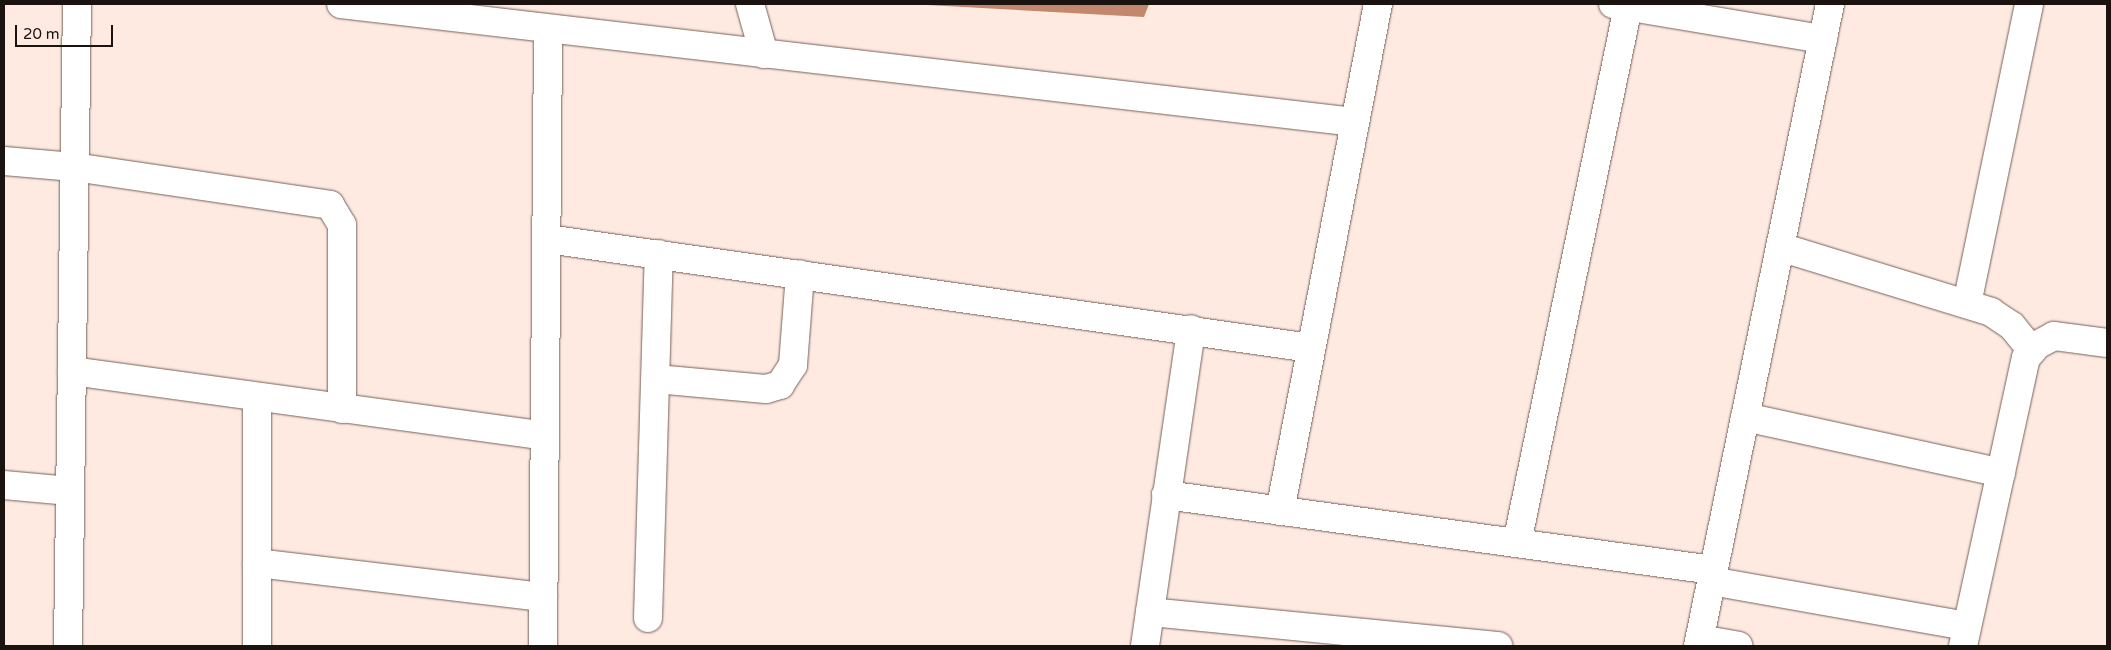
<!DOCTYPE html>
<style>
body{margin:0}
#map{position:relative;width:2111px;height:650px;overflow:hidden;background:#feeae1;font-family:"Varela Round",sans-serif}
div>[style]{position:absolute}
[style*='--x']{left:calc(var(--x)*1px);top:calc(var(--y)*1px);width:calc(var(--w)*1px);rotate:calc(var(--a)*1deg)}
.water>*{inset:0;background:#c2876c}
.roads{filter:drop-shadow(0 0 1px #766157) drop-shadow(0 0 1px #766157)}
.minor>*{height:28px;margin:-14px;padding:0 14px;transform-origin:14px;border-radius:14px;background:#fff}
span{translate:-50% -50%;white-space:nowrap;text-align:center;line-height:1.15;-webkit-text-stroke:4px #feeae1;paint-order:stroke}
.frame{position:absolute;inset:0;border:5px solid #1b130f;pointer-events:none}
.scale{position:absolute;left:15px;top:25px;width:98px;height:22px;box-sizing:border-box;border:2px solid #1b130f;border-top:0;padding-left:6px;font-size:15px;line-height:18px;white-space:nowrap;color:#1b130f;-webkit-text-stroke:4px #feeae1;paint-order:stroke}
</style>
<div id="map">
<div class="water">
<i style="clip-path:polygon(909px 4px,1149px 4px,1144px 17px)"></i>
</div>
<div class="roads">
<div class="minor">
<i style="--x:341;--y:4;--w:1021;--a:6.64"></i>
<i style="--x:750;--y:4;--w:52;--a:74.4"></i>
<i style="--x:1613;--y:4;--w:213;--a:9.5"></i>
<i style="--x:4;--y:161;--w:70;--a:4.9"></i>
<i style="--x:74;--y:167;--w:259;--a:8.4"></i>
<i style="--x:330;--y:205;--w:23;--a:59"></i>
<i style="--x:342;--y:225;--w:184;--a:90"></i>
<i style="--x:547;--y:239;--w:772;--a:8.12"></i>
<i style="--x:1780;--y:247;--w:221;--a:17.1"></i>
<i style="--x:1991;--y:312;--w:25;--a:34"></i>
<i style="--x:2012;--y:326;--w:32;--a:51"></i>
<i style="--x:1967;--y:304;--w:306;--a:-78.3"></i>
<i style="--x:72;--y:371;--w:477;--a:7.8"></i>
<i style="--x:656;--y:379;--w:110;--a:5.2"></i>
<i style="--x:766;--y:389;--w:15;--a:-16"></i>
<i style="--x:780;--y:385;--w:24;--a:-57"></i>
<i style="--x:793;--y:365;--w:91;--a:-85.6"></i>
<i style="--x:257;--y:397;--w:249;--a:90"></i>
<i style="--x:1745;--y:417;--w:262;--a:12.3"></i>
<i style="--x:4;--y:485;--w:66;--a:5.2"></i>
<i style="--x:1166;--y:495;--w:552;--a:7.81"></i>
<i style="--x:1280;--y:511;--w:516;--a:-79.06"></i>
<i style="--x:1517;--y:543;--w:547;--a:-78.3"></i>
<i style="--x:257;--y:563;--w:288;--a:6.8"></i>
<i style="--x:1711;--y:581;--w:260;--a:10"></i>
<i style="--x:1150;--y:612;--w:350;--a:5.6"></i>
<i style="--x:648;--y:618;--w:364;--a:-88.3"></i>
<i style="--x:1700;--y:639;--w:39;--a:10"></i>
<i style="--x:68;--y:646;--w:642;--a:-89.2"></i>
<i style="--x:543;--y:646;--w:616;--a:-89.53"></i>
<i style="--x:1145;--y:646;--w:320;--a:-81.7"></i>
<i style="--x:1698;--y:646;--w:655;--a:-78.38"></i>
<i style="--x:1963;--y:646;--w:295;--a:-77.7"></i>
<i style="--x:2026;--y:358;--w:17;--a:-50"></i>
<i style="--x:2037;--y:345;--w:19;--a:-28"></i>
<i style="--x:2054;--y:336;--w:53;--a:7.5"></i>
</div>
</div>
<div class="frame"></div>
<div class="scale">20 m</div>
</div>
